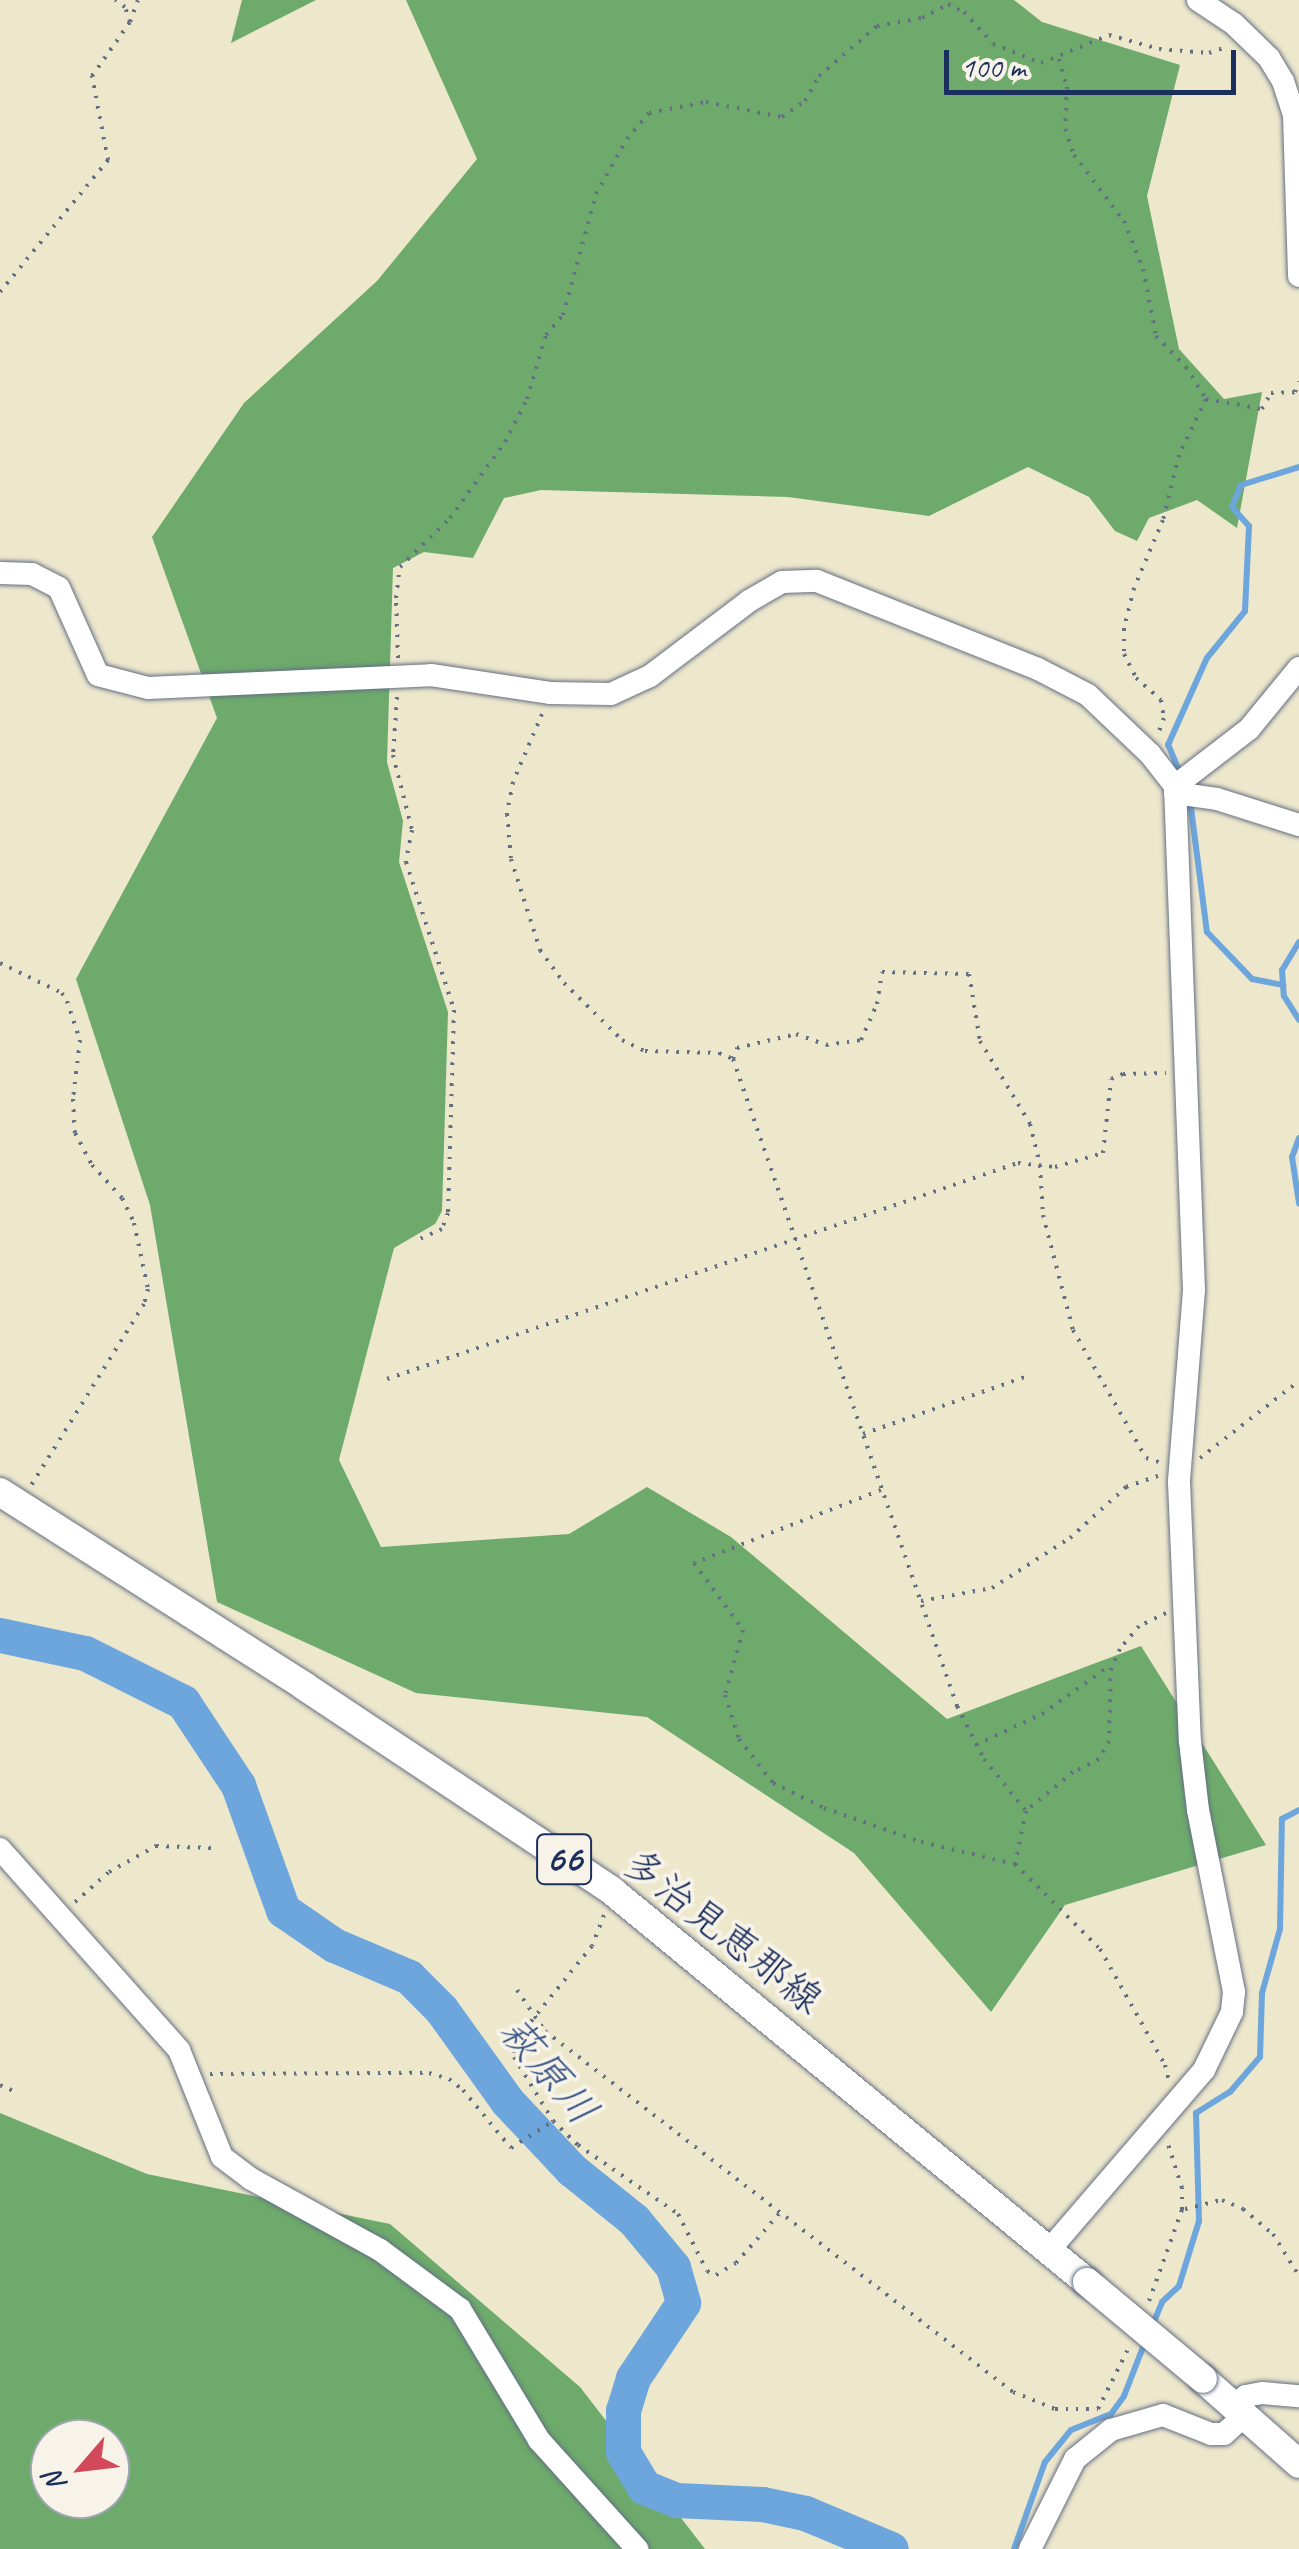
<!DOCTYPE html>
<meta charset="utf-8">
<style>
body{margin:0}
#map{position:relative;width:1299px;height:2549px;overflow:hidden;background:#ede7cc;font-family:Caveat,"Klee One",sans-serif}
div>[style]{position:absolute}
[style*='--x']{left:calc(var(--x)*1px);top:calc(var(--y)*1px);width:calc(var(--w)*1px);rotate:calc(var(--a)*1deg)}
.forest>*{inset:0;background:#6daa6b}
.stream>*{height:6px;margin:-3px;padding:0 3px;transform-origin:3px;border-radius:3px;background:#6da6dc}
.river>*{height:35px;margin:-17.5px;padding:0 17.5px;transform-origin:17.5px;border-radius:17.5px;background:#6da6dc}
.path>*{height:4px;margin-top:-2px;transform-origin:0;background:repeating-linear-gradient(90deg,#646f84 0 2.5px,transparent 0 10.5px)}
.roads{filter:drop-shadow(0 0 2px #646f84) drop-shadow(0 0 2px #646f84)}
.minor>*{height:22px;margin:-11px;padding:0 11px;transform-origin:11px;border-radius:11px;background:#fff}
.major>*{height:28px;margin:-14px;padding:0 14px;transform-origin:14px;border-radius:14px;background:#fff}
.bridges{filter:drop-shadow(0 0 2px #646f84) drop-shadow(0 0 2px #646f84)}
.major-bridge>*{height:28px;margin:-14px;padding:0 14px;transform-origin:14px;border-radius:14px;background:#fff}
span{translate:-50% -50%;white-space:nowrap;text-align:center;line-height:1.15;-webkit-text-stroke:8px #f7f3e8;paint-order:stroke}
.shield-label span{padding:2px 8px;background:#f7f3e8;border:2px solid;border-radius:8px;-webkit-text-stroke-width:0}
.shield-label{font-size:38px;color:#1b2f5e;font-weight:700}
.street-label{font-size:40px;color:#1b2f5e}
.water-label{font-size:42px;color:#345384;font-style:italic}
.north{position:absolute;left:30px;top:2419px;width:100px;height:100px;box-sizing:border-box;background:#f7f3e8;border:2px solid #9fa5b1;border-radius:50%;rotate:242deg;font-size:28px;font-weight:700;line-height:40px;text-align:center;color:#1b2f5e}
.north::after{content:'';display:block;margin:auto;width:35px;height:45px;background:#d1495b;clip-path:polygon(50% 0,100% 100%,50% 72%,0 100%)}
.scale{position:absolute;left:944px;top:50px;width:292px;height:45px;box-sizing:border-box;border:5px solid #1b2f5e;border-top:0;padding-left:12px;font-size:30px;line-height:35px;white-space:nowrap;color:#1b2f5e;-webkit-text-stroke:8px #f7f3e8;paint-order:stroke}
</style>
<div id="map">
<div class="forest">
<i style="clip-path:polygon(242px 0,316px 0,231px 43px)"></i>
<i style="clip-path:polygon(406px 0,1014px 0,1042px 22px,1180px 65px,1147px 196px,1179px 349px,1224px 399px,1262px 392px,1237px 528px,1197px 500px,1149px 518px,1137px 541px,1115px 531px,1089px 497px,1028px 467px,929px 516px,788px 497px,541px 490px,504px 498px,473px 558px,424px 552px,393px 568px,387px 762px,403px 821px,399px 862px,448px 1012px,442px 1211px,435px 1224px,394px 1248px,339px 1460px,381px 1547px,569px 1534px,647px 1487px,731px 1537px,947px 1719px,1141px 1646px,1266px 1845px,1065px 1905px,991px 2012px,854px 1853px,647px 1717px,416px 1693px,217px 1602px,150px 1205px,76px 979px,217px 718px,152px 537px,244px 403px,377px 281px,477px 159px)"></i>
<i style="clip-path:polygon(evenodd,0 2113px,147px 2174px,390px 2224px,580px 2387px,705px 2549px,0 2549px,0 2113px,50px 2439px,110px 2439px,110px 2499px,50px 2499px,50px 2439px)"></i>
</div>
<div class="stream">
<i style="--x:1181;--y:775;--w:33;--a:-113"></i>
<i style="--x:1168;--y:745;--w:95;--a:-65.9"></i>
<i style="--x:1207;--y:658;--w:60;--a:-51"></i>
<i style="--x:1245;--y:611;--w:85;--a:-87.3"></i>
<i style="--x:1249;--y:526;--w:25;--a:-132"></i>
<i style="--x:1232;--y:507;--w:24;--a:-68"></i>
<i style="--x:1241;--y:485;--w:61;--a:-17.2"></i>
<i style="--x:1190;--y:800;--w:133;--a:82.7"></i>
<i style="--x:1207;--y:932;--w:65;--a:46.2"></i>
<i style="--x:1252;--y:979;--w:32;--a:11"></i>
<i style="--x:1299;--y:942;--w:33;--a:121"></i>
<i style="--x:1282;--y:970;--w:26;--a:86"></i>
<i style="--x:1284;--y:996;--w:28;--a:58"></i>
<i style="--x:1299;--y:1138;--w:20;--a:110"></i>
<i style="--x:1292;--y:1157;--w:47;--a:81.3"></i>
<i style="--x:1152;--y:2326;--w:26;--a:-67"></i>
<i style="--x:1162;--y:2302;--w:23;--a:-43"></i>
<i style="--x:1179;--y:2286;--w:68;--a:-72.9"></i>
<i style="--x:1199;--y:2221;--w:108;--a:-91.6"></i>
<i style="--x:1196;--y:2113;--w:40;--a:-32"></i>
<i style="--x:1230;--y:2092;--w:46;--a:-49.4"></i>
<i style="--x:1260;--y:2057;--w:64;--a:-88.2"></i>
<i style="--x:1262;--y:1993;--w:66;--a:-74.3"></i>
<i style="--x:1280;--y:1929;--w:110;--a:-89"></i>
<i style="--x:1282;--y:1819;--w:19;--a:-28"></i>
<i style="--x:1014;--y:2549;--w:92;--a:-70.4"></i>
<i style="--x:1045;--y:2462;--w:41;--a:-50.9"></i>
<i style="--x:1071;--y:2430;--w:43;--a:-21.8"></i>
<i style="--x:1111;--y:2414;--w:22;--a:-54"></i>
<i style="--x:1124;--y:2396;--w:58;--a:-68.7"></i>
</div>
<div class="river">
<i style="--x:0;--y:1635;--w:87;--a:12"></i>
<i style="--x:85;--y:1653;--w:110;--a:26.6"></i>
<i style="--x:183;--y:1702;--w:100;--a:56.5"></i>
<i style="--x:238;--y:1785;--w:133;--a:70.2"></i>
<i style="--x:283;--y:1910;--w:62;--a:34.5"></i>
<i style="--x:334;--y:1945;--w:82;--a:23.1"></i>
<i style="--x:409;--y:1977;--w:45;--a:45"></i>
<i style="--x:441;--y:2009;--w:113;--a:54.3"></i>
<i style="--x:507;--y:2101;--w:95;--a:46.7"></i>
<i style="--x:572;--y:2170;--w:80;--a:38.9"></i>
<i style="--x:634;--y:2220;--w:61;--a:50.3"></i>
<i style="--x:673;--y:2267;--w:37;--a:74"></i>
<i style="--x:683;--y:2303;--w:90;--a:123.7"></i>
<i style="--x:633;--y:2378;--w:34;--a:107"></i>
<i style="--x:623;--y:2410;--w:42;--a:90"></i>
<i style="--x:623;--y:2452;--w:41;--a:59"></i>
<i style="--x:644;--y:2487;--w:35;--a:22"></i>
<i style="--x:676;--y:2500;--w:86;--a:2.7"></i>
<i style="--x:762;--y:2504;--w:44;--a:11.8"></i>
<i style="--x:805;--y:2513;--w:93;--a:22.7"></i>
</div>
<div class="path">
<i style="--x:130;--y:22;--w:23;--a:-70"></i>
<i style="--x:1059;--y:59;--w:29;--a:74"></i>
<i style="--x:1067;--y:87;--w:42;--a:92.7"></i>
<i style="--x:1065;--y:129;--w:28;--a:71"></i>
<i style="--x:1074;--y:155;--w:83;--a:52.9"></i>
<i style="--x:1124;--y:221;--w:52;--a:68.4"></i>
<i style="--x:1143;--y:269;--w:68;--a:79"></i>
<i style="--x:1156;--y:336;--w:43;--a:45.9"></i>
<i style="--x:1186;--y:367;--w:38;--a:58"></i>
<i style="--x:1206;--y:399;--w:62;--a:115.7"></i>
<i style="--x:1179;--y:455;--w:67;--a:103.8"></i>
<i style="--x:1163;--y:520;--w:74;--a:113.1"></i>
<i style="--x:1134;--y:588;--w:41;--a:104"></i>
<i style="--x:1124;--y:628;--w:26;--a:90"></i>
<i style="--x:1124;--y:654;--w:27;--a:63"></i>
<i style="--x:1136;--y:678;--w:33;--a:41"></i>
<i style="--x:1161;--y:700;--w:18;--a:81"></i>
<i style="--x:1164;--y:718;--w:19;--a:111"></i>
<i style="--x:0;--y:292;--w:171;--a:-50.7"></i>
<i style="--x:108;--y:160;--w:86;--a:-100.8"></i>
<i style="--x:92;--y:76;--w:66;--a:-54.9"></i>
<i style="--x:130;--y:22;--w:16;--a:-108"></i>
<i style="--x:125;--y:7;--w:12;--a:-145"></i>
<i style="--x:1206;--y:399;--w:57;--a:10.1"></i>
<i style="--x:1262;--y:409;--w:18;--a:-61"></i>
<i style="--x:1271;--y:393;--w:24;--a:-2"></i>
<i style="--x:1295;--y:392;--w:11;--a:-68"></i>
<i style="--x:398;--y:658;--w:60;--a:-91.9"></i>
<i style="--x:396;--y:598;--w:31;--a:-83"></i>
<i style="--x:400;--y:567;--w:70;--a:-44.4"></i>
<i style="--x:450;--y:518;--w:94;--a:-54.1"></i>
<i style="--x:505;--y:442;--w:48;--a:-62.9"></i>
<i style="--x:527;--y:399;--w:67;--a:-73.5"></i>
<i style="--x:546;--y:335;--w:26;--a:-50"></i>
<i style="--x:563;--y:315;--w:125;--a:-74.7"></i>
<i style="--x:596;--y:194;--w:63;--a:-60.6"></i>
<i style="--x:627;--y:139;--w:34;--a:-50"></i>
<i style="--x:649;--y:113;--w:58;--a:-10.9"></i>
<i style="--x:706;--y:102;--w:77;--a:11.2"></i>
<i style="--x:782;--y:117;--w:28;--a:-35"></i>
<i style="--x:805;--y:101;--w:29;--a:-61"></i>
<i style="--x:819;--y:76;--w:77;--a:-40.8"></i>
<i style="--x:877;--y:26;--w:46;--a:-10.1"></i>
<i style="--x:922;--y:18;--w:30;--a:-28"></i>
<i style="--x:948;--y:4;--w:18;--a:27"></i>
<i style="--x:964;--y:12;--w:43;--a:47.8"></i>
<i style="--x:993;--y:44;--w:52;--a:21.6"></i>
<i style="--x:1041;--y:63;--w:74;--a:-22.4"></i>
<i style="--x:1109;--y:35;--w:52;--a:15.6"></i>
<i style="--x:1159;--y:49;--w:50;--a:4.6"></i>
<i style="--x:1209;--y:53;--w:18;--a:-19"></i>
<i style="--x:397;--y:697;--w:58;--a:93.9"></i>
<i style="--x:393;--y:755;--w:77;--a:75.8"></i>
<i style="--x:412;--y:830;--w:33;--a:101"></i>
<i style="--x:406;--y:862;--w:156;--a:72"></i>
<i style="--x:454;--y:1010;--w:203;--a:91.7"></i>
<i style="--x:448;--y:1213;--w:17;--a:111"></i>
<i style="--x:442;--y:1229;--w:27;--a:156"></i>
<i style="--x:542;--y:714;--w:74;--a:113.1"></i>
<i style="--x:513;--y:782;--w:33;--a:101"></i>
<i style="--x:507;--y:814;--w:45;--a:84.9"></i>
<i style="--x:511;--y:859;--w:96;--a:72.3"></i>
<i style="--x:540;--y:950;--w:41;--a:54"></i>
<i style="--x:564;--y:983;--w:81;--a:44.5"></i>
<i style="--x:622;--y:1040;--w:25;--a:26"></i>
<i style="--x:645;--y:1051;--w:74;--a:1.5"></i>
<i style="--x:719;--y:1053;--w:15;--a:23"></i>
<i style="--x:733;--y:1059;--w:685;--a:70.9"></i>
<i style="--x:957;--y:1706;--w:59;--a:63"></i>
<i style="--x:984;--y:1759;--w:67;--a:51.1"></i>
<i style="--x:0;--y:963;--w:69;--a:25.8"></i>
<i style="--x:62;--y:993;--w:9;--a:58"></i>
<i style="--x:67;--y:1001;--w:41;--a:71.6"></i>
<i style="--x:80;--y:1040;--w:59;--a:96.8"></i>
<i style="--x:73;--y:1099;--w:34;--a:87"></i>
<i style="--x:75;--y:1133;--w:36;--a:62"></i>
<i style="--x:92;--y:1165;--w:45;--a:47.7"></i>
<i style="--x:122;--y:1198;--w:28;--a:64"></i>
<i style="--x:134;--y:1223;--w:67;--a:78"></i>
<i style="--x:148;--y:1289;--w:16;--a:105"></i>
<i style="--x:144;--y:1304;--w:216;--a:121.9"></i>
<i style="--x:733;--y:1059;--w:12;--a:-70"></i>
<i style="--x:737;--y:1048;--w:61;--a:-13.3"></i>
<i style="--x:796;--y:1034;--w:32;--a:20"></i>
<i style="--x:826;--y:1045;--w:35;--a:-8"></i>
<i style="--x:861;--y:1040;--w:39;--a:-66"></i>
<i style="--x:877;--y:1004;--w:32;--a:-81"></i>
<i style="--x:882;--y:972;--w:87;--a:1.3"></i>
<i style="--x:969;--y:974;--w:68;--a:80.7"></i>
<i style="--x:980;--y:1041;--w:97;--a:58.9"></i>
<i style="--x:1030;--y:1124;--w:42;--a:76.3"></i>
<i style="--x:1040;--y:1165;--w:50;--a:86.6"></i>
<i style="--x:1043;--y:1215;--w:119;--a:75.4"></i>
<i style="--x:1073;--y:1330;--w:147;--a:60.3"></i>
<i style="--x:1146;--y:1458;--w:14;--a:17"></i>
<i style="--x:387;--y:1379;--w:667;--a:-18.9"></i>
<i style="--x:1018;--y:1163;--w:37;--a:6"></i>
<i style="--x:1055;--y:1167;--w:50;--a:-16.3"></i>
<i style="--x:1103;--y:1153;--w:74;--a:-83.8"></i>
<i style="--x:1111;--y:1079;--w:13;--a:-23"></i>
<i style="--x:1123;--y:1074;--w:43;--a:-1.3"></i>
<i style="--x:863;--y:1434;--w:175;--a:-19.4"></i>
<i style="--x:1200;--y:1458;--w:125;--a:-37.9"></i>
<i style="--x:881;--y:1490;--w:201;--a:158.7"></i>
<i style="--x:694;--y:1563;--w:83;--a:53.8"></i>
<i style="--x:743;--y:1630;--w:67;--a:105.5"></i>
<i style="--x:725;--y:1695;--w:46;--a:72.3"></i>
<i style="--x:739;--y:1739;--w:56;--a:52.3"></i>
<i style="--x:773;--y:1783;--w:57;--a:26.1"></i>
<i style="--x:824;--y:1808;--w:103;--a:19.3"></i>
<i style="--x:921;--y:1842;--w:97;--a:13.2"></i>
<i style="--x:921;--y:1601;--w:72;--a:-10.4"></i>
<i style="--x:992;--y:1588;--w:93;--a:-32.7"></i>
<i style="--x:1070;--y:1538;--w:76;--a:-42.3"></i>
<i style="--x:1126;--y:1487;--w:34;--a:-19"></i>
<i style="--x:1166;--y:1613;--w:30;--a:154"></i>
<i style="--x:1139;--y:1626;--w:30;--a:130"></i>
<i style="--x:1120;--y:1649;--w:21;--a:115"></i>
<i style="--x:1111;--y:1668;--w:73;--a:91.6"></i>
<i style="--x:1109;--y:1741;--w:21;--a:119"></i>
<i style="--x:1099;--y:1759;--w:29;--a:153"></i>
<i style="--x:1073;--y:1772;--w:61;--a:140.3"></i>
<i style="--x:1026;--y:1811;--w:54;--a:101.7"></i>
<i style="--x:1015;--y:1864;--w:120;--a:45"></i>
<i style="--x:1100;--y:1949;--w:133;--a:60.7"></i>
<i style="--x:1165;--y:2065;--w:16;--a:76"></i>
<i style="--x:976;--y:1745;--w:73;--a:-25.2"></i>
<i style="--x:1042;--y:1714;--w:82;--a:-35.6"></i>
<i style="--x:75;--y:1902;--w:45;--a:-41.4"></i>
<i style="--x:109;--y:1872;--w:54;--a:-29"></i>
<i style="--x:156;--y:1846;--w:56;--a:2"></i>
<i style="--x:604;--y:1915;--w:33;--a:111"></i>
<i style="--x:592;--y:1946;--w:121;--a:129"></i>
<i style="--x:516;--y:2040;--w:17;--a:97"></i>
<i style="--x:514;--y:2057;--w:75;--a:58.6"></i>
<i style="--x:553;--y:2121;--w:35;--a:44"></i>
<i style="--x:578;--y:2145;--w:121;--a:34.6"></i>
<i style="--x:678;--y:2214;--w:64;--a:63"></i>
<i style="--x:707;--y:2271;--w:10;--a:24"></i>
<i style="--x:716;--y:2275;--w:23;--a:-31"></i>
<i style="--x:736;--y:2263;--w:65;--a:-48.7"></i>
<i style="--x:517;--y:1990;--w:50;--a:55.7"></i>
<i style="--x:545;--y:2031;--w:591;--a:37.65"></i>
<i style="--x:1013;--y:2392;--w:45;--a:22"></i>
<i style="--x:1055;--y:2409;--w:43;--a:0"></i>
<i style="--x:1098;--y:2409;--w:69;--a:-63.4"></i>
<i style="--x:210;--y:2074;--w:219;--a:-0.3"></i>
<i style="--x:429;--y:2073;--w:21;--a:17"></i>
<i style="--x:449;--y:2079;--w:18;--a:38"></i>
<i style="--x:463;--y:2090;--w:75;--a:50.4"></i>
<i style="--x:511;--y:2148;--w:50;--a:-32.7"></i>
<i style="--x:0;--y:2085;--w:20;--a:24"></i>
<i style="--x:1185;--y:2209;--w:38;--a:-14"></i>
<i style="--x:1222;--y:2200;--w:23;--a:23"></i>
<i style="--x:1243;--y:2209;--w:39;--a:40"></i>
<i style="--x:1273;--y:2234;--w:49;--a:58.2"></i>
<i style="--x:1149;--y:2301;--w:97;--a:-70.1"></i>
<i style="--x:1182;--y:2210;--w:22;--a:-90"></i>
<i style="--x:1182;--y:2188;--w:46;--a:-107.7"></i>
</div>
<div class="roads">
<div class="minor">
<i style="--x:1198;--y:0;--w:43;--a:33.7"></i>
<i style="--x:1234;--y:24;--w:49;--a:44.2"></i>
<i style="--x:1269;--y:58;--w:27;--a:59"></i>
<i style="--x:1283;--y:81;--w:36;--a:72"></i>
<i style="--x:1294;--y:115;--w:161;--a:88.2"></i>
<i style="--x:0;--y:573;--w:32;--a:2"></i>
<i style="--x:32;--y:574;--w:30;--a:27"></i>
<i style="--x:59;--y:588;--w:95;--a:65.9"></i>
<i style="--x:98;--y:675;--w:52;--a:14.6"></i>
<i style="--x:148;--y:688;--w:283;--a:-2.6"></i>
<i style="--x:431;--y:675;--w:120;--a:8.6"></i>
<i style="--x:550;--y:693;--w:61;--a:0.9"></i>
<i style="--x:611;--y:694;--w:43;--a:-24.8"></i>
<i style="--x:650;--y:676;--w:124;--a:-37.1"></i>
<i style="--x:749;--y:601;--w:38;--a:-30"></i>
<i style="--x:782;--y:582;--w:35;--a:-2"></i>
<i style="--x:817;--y:581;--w:238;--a:21.7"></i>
<i style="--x:1038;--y:669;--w:56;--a:27.5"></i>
<i style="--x:1088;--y:695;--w:86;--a:43.6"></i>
<i style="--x:1150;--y:754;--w:41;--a:52"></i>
<i style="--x:1175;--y:786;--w:504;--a:87.84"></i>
<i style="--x:1194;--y:1290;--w:193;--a:94.5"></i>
<i style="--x:1179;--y:1482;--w:259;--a:87.6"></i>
<i style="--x:1190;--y:1741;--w:69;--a:83.4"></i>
<i style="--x:1198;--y:1810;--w:186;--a:78.8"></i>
<i style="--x:1234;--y:1992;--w:20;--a:96"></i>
<i style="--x:1232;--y:2012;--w:64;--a:115.8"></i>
<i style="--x:1204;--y:2070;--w:238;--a:130.7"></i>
<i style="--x:1175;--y:786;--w:93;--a:-37.6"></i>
<i style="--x:1249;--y:729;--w:79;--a:-50.7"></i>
<i style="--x:1175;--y:793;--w:42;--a:8.1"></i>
<i style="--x:1217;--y:799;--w:86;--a:17.6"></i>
<i style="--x:0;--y:1849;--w:269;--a:48.3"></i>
<i style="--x:179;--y:2050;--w:115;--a:68.1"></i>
<i style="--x:222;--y:2157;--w:36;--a:37"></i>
<i style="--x:251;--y:2179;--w:147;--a:28.8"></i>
<i style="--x:380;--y:2250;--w:99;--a:36.4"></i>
<i style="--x:460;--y:2309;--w:153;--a:58.9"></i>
<i style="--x:539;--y:2440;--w:147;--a:48"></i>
<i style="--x:1233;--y:2406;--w:16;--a:-38"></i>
<i style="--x:1246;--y:2396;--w:16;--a:-11"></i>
<i style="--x:1262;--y:2393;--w:37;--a:5"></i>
<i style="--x:1030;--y:2549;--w:101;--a:-63.4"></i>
<i style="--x:1075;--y:2459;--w:46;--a:-38.9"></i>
<i style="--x:1111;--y:2430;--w:54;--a:-16.1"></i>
<i style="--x:1163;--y:2415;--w:52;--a:21.6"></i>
<i style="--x:1211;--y:2434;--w:13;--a:0"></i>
<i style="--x:1224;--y:2434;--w:27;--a:-42"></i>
</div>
<div class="major">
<i style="--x:0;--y:1492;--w:361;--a:32.5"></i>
<i style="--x:304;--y:1686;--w:370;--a:33.6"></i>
<i style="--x:612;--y:1891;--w:615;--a:39.46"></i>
<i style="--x:1203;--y:2379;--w:128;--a:41.5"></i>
</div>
</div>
<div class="bridges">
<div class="major-bridge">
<i style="--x:1087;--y:2282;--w:151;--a:39.9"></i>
</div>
</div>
<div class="shield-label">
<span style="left:564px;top:1859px">66</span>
</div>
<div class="street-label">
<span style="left:723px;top:1931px;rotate:38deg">多治見恵那線</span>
</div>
<div class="water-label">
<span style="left:548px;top:2071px;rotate:50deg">萩原川</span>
</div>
<div class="north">N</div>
<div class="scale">100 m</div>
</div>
